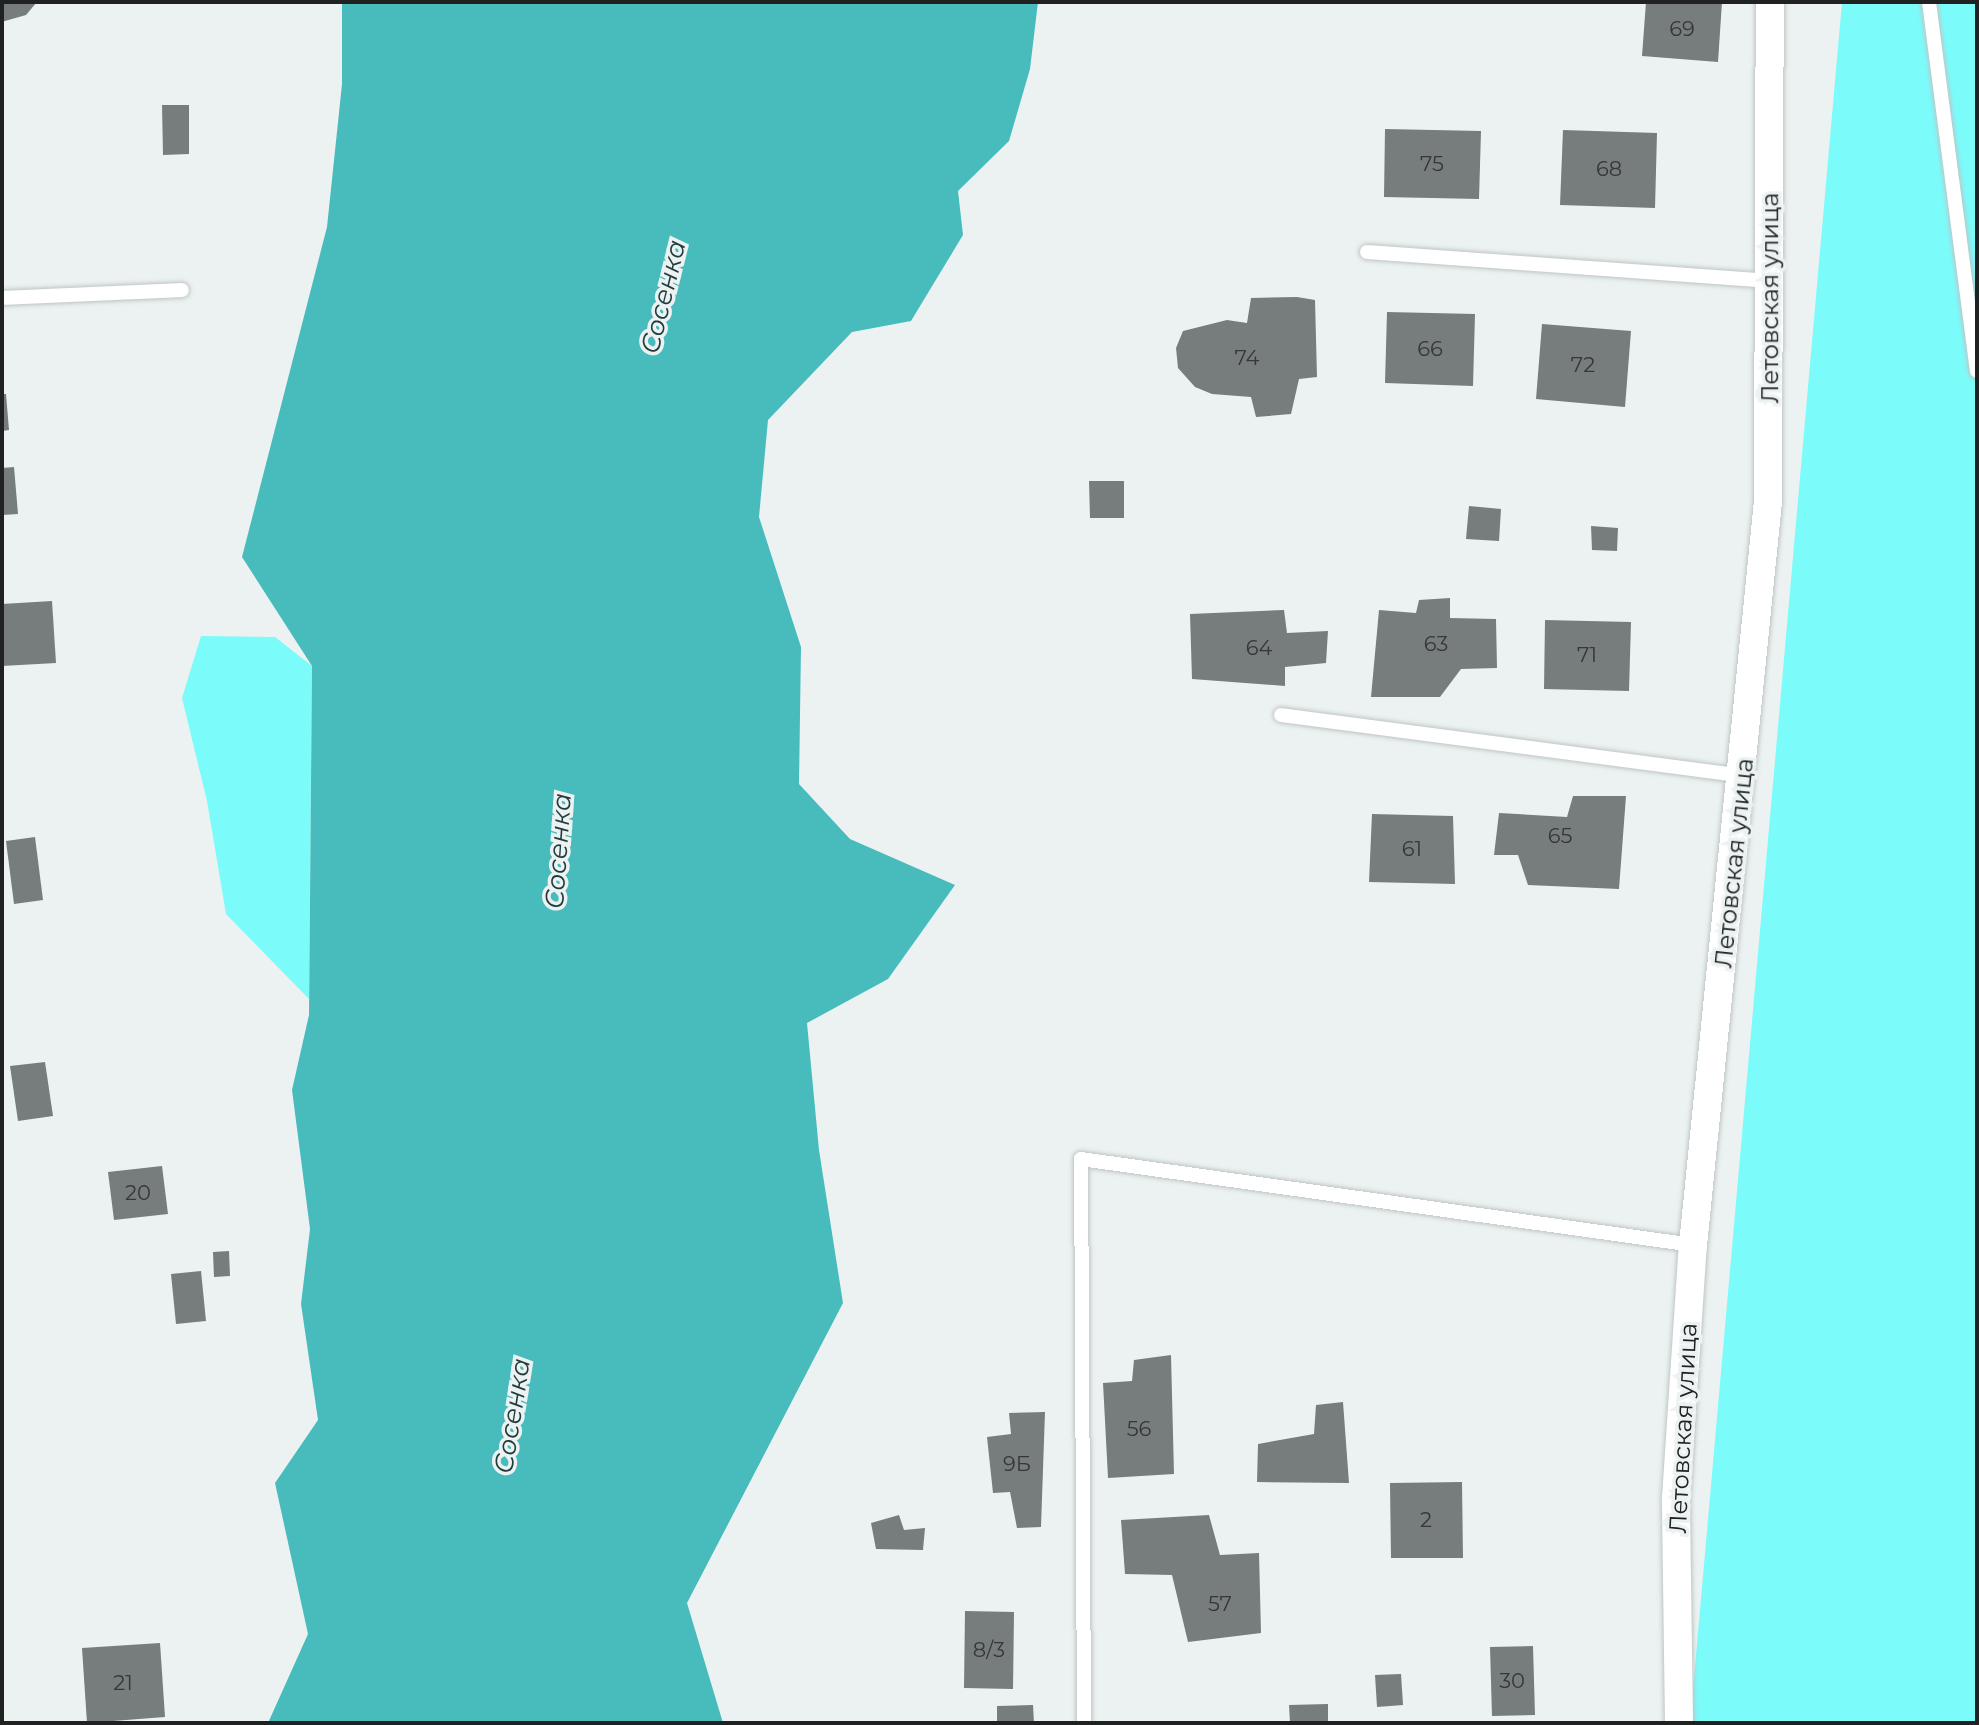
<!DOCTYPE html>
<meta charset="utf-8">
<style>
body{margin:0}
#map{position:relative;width:1979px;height:1725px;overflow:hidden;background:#ecf2f2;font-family:Montserrat,sans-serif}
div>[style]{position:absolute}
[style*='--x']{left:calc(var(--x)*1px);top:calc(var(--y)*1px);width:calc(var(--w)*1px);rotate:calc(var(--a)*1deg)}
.green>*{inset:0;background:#7cfbfb}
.water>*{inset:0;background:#48bcbd}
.building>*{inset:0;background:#777c7c}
.roads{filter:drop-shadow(0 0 2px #bfc5c5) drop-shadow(0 0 2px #bfc5c5)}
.lane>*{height:14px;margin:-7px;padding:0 7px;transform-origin:7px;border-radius:7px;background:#fff}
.street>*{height:28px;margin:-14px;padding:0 14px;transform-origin:14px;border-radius:14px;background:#fff}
span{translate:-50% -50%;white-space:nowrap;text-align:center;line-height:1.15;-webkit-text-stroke:7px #ecf2f2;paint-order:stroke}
.number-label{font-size:21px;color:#363838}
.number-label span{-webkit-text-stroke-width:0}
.street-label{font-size:24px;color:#202222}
.water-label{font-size:26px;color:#223c3c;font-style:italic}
.frame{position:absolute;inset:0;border:4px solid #202222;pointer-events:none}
</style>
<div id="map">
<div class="green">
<i style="clip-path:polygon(1842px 2px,1977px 2px,1977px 1723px,1690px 1723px)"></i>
<i style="clip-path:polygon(201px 636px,275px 637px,312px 666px,309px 999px,226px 914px,207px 801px,182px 698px)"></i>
</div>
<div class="water">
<i style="clip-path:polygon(342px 2px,1038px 2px,1030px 69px,1009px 141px,958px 191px,963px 235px,911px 321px,852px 332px,768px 420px,759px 517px,801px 647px,799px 784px,850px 839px,955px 885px,888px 979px,807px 1023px,819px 1150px,843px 1303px,687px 1603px,723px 1723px,268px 1723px,308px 1634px,275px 1483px,318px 1420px,301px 1304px,310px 1229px,292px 1090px,309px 1015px,312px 666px,242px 557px,327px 227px,342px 84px)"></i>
</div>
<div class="building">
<i style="clip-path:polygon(2px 2px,37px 2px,26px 15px,5px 21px,2px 21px)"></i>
<i style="clip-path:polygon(1646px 2px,1722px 2px,1718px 62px,1642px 56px)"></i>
<i style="clip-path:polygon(162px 105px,189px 105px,189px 154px,163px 155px)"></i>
<i style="clip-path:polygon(1385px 129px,1481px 131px,1479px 199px,1384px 197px)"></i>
<i style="clip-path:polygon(1563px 130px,1657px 133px,1655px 208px,1560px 205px)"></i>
<i style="clip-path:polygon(1297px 297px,1315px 300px,1317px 377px,1299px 379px,1291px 414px,1256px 417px,1251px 397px,1212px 394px,1195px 387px,1178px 368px,1176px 348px,1183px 331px,1227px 320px,1247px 323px,1251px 298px)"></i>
<i style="clip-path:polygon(1387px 312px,1475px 314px,1473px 386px,1385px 383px)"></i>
<i style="clip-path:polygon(1542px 324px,1631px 331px,1625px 407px,1536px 399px)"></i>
<i style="clip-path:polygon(2px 394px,6px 394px,9px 430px,2px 431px)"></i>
<i style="clip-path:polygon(14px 467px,18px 514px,2px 515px,2px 468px)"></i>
<i style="clip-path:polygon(1089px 481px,1124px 481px,1124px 518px,1090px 518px)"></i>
<i style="clip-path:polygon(1469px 506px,1501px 509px,1499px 541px,1466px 539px)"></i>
<i style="clip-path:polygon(1591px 526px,1618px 528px,1617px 551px,1592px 550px)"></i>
<i style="clip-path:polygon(1450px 598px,1450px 618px,1496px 619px,1497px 668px,1461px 669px,1440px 697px,1371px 697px,1379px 610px,1416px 613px,1419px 600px)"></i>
<i style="clip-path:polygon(52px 601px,56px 663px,2px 666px,2px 604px)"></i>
<i style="clip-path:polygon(1284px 610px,1287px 633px,1328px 631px,1326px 663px,1285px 667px,1285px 686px,1192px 679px,1190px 614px)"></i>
<i style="clip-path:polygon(1545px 620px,1631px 622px,1629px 691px,1544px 689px)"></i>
<i style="clip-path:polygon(1573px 796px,1626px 796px,1619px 889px,1528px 885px,1518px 855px,1494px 855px,1499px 813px,1567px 817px)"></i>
<i style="clip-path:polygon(1372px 814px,1453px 816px,1455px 884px,1369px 882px)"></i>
<i style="clip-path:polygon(35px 837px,43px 900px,14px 904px,6px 841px)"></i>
<i style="clip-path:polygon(45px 1062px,53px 1116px,18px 1121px,10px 1066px)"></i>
<i style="clip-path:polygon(162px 1166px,168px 1214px,114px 1220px,108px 1172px)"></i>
<i style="clip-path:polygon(229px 1251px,230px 1276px,214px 1277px,213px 1252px)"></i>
<i style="clip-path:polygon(201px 1271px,206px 1321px,176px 1324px,171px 1274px)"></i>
<i style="clip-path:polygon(1171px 1355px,1174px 1474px,1108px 1478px,1103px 1383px,1132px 1381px,1134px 1360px)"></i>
<i style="clip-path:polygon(1343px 1402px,1349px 1483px,1257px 1482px,1258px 1444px,1314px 1434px,1316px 1405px)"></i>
<i style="clip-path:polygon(1045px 1412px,1041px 1527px,1017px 1528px,1010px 1492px,993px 1493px,987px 1437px,1011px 1434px,1009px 1413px)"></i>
<i style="clip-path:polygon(1462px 1482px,1463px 1558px,1391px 1558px,1390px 1483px)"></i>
<i style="clip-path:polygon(899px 1515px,904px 1530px,925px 1528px,923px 1550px,876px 1549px,871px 1523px)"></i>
<i style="clip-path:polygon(1209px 1515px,1220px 1555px,1259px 1553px,1261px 1633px,1188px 1642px,1172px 1575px,1125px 1574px,1121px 1520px)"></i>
<i style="clip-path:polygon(965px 1611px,1014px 1612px,1013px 1689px,964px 1688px)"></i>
<i style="clip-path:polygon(160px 1643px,165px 1717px,87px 1723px,82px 1648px)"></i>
<i style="clip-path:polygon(1533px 1646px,1535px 1715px,1492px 1716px,1490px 1647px)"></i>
<i style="clip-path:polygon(1401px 1674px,1403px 1705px,1377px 1707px,1375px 1675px)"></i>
<i style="clip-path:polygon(1328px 1704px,1328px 1723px,1290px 1723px,1289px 1705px)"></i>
<i style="clip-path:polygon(1033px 1705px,1034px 1723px,997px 1723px,997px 1706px)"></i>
</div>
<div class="roads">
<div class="lane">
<i style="--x:1929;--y:2;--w:372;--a:82.6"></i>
<i style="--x:1367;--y:252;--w:405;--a:4.1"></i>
<i style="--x:2;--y:298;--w:180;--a:-2.5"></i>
<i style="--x:1281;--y:715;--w:465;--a:7.5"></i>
<i style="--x:1084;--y:1723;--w:564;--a:-90.3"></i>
<i style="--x:1081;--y:1159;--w:618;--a:8"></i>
</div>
<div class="street">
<i style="--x:1679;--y:1723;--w:225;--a:-90.8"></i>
<i style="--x:1676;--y:1498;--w:254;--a:-86.2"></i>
<i style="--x:1693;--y:1245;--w:748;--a:-84.24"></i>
<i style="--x:1768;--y:501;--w:499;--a:-89.8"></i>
</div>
</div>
<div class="number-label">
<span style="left:1682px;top:29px">69</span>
<span style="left:1432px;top:164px">75</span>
<span style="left:1609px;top:169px">68</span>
<span style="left:1430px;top:349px">66</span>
<span style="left:1247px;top:358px">74</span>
<span style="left:1583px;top:365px">72</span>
<span style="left:1436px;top:644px">63</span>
<span style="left:1259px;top:648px">64</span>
<span style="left:1587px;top:655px">71</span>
<span style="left:1560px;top:836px">65</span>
<span style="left:1412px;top:849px">61</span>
<span style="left:138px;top:1193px">20</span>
<span style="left:1139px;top:1429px">56</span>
<span style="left:1017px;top:1464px">9Б</span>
<span style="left:1426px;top:1520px">2</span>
<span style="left:1220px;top:1604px">57</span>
<span style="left:989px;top:1650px">8/3</span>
<span style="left:1512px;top:1681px">30</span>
<span style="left:123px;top:1683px">21</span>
</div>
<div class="street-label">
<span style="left:1770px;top:298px;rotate:-90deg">Летовская улица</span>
<span style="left:1734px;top:863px;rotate:-84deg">Летовская улица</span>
<span style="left:1683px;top:1428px;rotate:-87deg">Летовская улица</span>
</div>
<div class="water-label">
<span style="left:664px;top:297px;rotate:-76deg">Сосенка</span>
<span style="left:559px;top:851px;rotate:-86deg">Сосенка</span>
<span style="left:513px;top:1416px;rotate:-81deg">Сосенка</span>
</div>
<div class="frame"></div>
</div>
